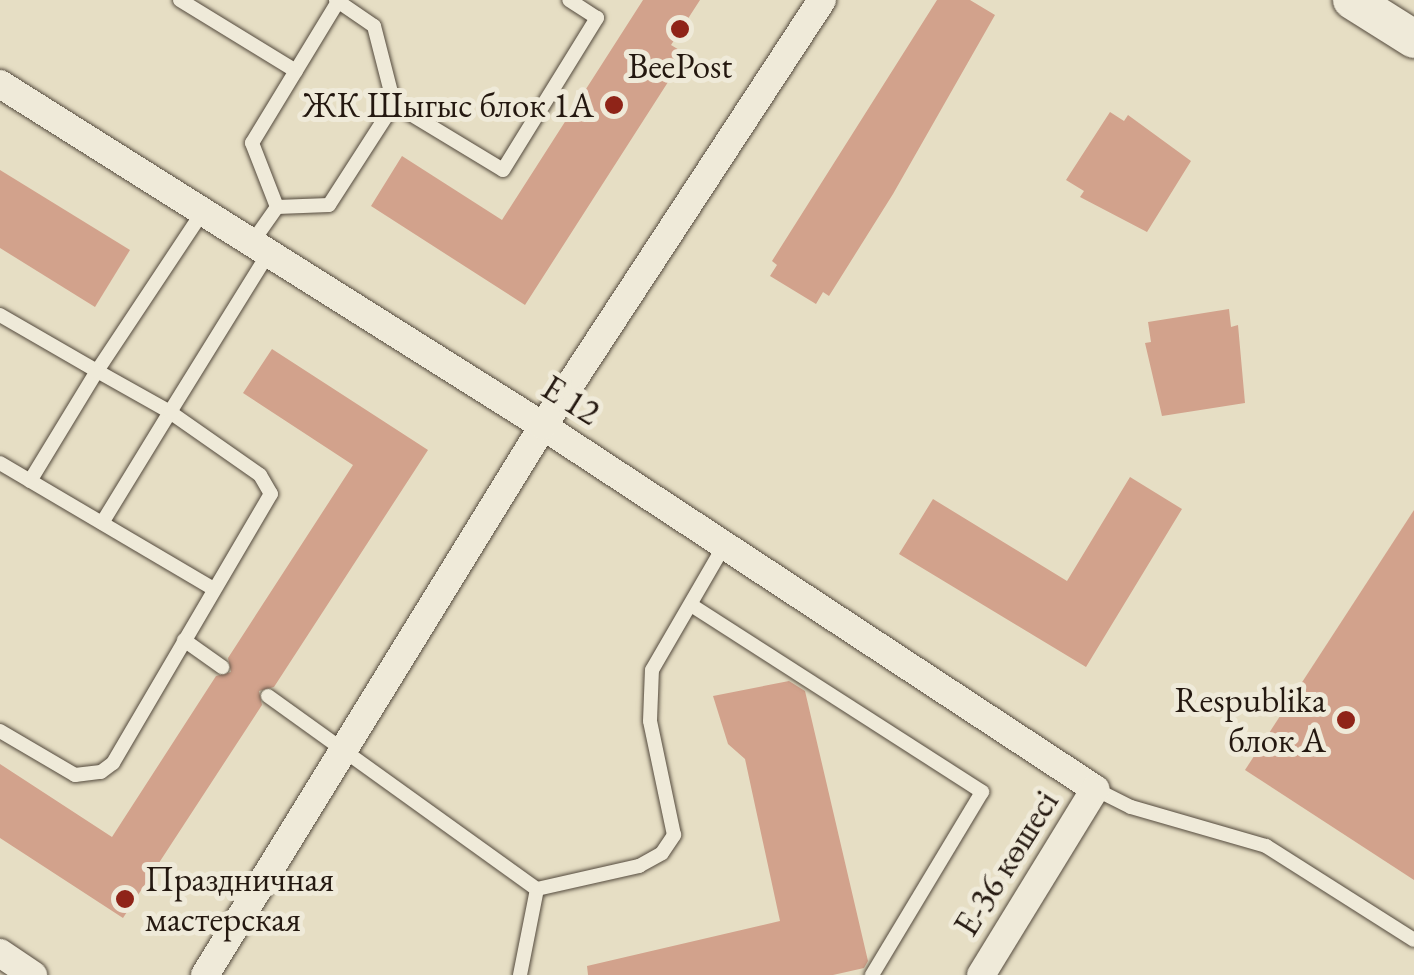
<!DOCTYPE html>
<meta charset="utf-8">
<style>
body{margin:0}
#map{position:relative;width:1414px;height:975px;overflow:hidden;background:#e6dec4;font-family:"EB Garamond",serif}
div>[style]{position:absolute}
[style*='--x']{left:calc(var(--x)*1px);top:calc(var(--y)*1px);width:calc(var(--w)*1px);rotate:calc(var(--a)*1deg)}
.building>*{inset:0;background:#d2a28c}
.roads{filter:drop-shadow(0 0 2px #544a3d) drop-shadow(0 0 2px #544a3d)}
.lane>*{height:14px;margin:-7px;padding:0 7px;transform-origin:7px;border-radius:7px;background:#efead9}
.street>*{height:28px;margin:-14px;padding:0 14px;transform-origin:14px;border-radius:14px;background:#efead9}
.secondary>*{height:38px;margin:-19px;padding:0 19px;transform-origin:19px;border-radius:19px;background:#efead9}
.dots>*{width:28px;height:28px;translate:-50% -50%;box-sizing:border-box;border:5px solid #efead9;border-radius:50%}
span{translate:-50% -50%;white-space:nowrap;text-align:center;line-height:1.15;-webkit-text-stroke:10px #efead9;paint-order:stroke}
.poi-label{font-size:35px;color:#241810}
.right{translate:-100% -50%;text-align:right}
.left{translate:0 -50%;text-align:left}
.street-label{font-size:35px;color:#241810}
</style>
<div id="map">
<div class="building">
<i style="clip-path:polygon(643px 0,700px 0,671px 45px,686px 54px,525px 305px,371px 206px,402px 156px,502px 220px)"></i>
<i style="clip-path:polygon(937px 0,970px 0,995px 15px,893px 194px,829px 296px,823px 292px,816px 304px,770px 276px,777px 265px,772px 261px)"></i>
<i style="clip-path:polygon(1110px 112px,1124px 121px,1128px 115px,1191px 161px,1147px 232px,1080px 197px,1084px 191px,1066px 180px)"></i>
<i style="clip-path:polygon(0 170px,130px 250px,95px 307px,0 248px)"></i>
<i style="clip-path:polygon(1229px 309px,1231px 327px,1238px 325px,1245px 403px,1162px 416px,1145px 343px,1151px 342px,1148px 322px)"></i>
<i style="clip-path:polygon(272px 349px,428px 450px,274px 687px,259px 691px,262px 705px,123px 918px,0 838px,0 764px,112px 837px,216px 676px,231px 672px,228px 658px,353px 465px,243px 393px)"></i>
<i style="clip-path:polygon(1130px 477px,1182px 509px,1086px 667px,899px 554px,933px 499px,1067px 581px)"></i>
<i style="clip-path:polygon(1414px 510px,1414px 880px,1245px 770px)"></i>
<i style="clip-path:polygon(789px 681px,805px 691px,868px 961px,864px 968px,833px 975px,588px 975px,587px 966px,780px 921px,745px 759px,728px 744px,713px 696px)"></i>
</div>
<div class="roads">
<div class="lane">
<i style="--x:180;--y:0;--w:136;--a:31.5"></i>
<i style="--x:336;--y:0;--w:46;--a:34.4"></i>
<i style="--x:374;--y:26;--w:81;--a:75.6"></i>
<i style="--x:394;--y:104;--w:127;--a:31.2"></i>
<i style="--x:503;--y:170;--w:179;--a:-58.3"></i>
<i style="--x:597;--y:18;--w:33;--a:-147"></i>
<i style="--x:277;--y:207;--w:69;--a:-111.3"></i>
<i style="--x:252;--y:143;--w:162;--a:-58.7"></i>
<i style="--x:251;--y:244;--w:45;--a:-54.9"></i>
<i style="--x:277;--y:207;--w:52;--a:-2.2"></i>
<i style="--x:329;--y:205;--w:120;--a:-57.2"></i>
<i style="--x:0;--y:315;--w:112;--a:30"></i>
<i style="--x:97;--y:371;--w:190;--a:-56.4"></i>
<i style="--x:0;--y:463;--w:248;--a:30.5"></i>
<i style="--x:30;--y:481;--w:129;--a:-58.7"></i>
<i style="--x:97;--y:371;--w:84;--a:29.3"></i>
<i style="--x:170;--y:412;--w:130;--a:121.5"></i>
<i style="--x:691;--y:605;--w:346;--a:32.7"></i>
<i style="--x:982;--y:792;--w:214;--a:121"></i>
<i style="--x:184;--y:640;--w:47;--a:35.4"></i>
<i style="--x:268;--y:696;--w:331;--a:35.7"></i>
<i style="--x:537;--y:889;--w:88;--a:101.2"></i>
<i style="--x:0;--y:731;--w:87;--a:30.4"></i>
<i style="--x:75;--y:775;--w:26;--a:-7"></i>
<i style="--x:101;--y:772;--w:15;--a:-37"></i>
<i style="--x:113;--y:763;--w:312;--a:-59.6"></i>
<i style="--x:271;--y:494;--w:22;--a:-120"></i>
<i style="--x:260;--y:475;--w:110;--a:-145"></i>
<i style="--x:170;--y:412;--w:186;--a:-58.2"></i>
<i style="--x:1095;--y:789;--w:40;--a:26.6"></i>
<i style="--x:1131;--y:807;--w:141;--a:16.1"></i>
<i style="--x:1266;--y:846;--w:175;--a:32.4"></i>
<i style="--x:537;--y:889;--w:105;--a:-12.7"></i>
<i style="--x:639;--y:866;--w:26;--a:-29"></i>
<i style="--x:662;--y:853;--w:22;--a:-56"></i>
<i style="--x:674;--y:835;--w:116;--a:-101.9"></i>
<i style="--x:650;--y:721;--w:51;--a:-87.8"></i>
<i style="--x:652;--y:670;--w:146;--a:-59.9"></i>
</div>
<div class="street">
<i style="--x:0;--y:84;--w:642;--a:32.2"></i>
<i style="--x:543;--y:426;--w:661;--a:33.33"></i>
<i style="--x:1095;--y:789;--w:218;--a:121.5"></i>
<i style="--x:0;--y:953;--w:40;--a:34"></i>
<i style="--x:205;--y:975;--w:645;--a:-58.38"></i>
<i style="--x:543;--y:426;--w:509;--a:-56.78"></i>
</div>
<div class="secondary">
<i style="--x:1352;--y:0;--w:73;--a:32.2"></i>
</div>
</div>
<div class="dots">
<i style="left:680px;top:29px;background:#8f2418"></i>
<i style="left:614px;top:105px;background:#8f2418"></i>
<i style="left:1346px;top:720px;background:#8f2418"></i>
<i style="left:125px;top:899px;background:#8f2418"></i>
</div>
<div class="poi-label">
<span style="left:680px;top:66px">BeePost</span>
<span class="right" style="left:594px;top:105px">ЖК Шыгыс блок 1А</span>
<span class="right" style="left:1326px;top:720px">Respublika<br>блок А</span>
<span class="left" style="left:145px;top:899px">Праздничная<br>мастерская</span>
</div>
<div class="street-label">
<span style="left:571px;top:400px;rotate:32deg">E 12</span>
<span style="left:1006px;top:863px;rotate:-58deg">Е-36 көшесі</span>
</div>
</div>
